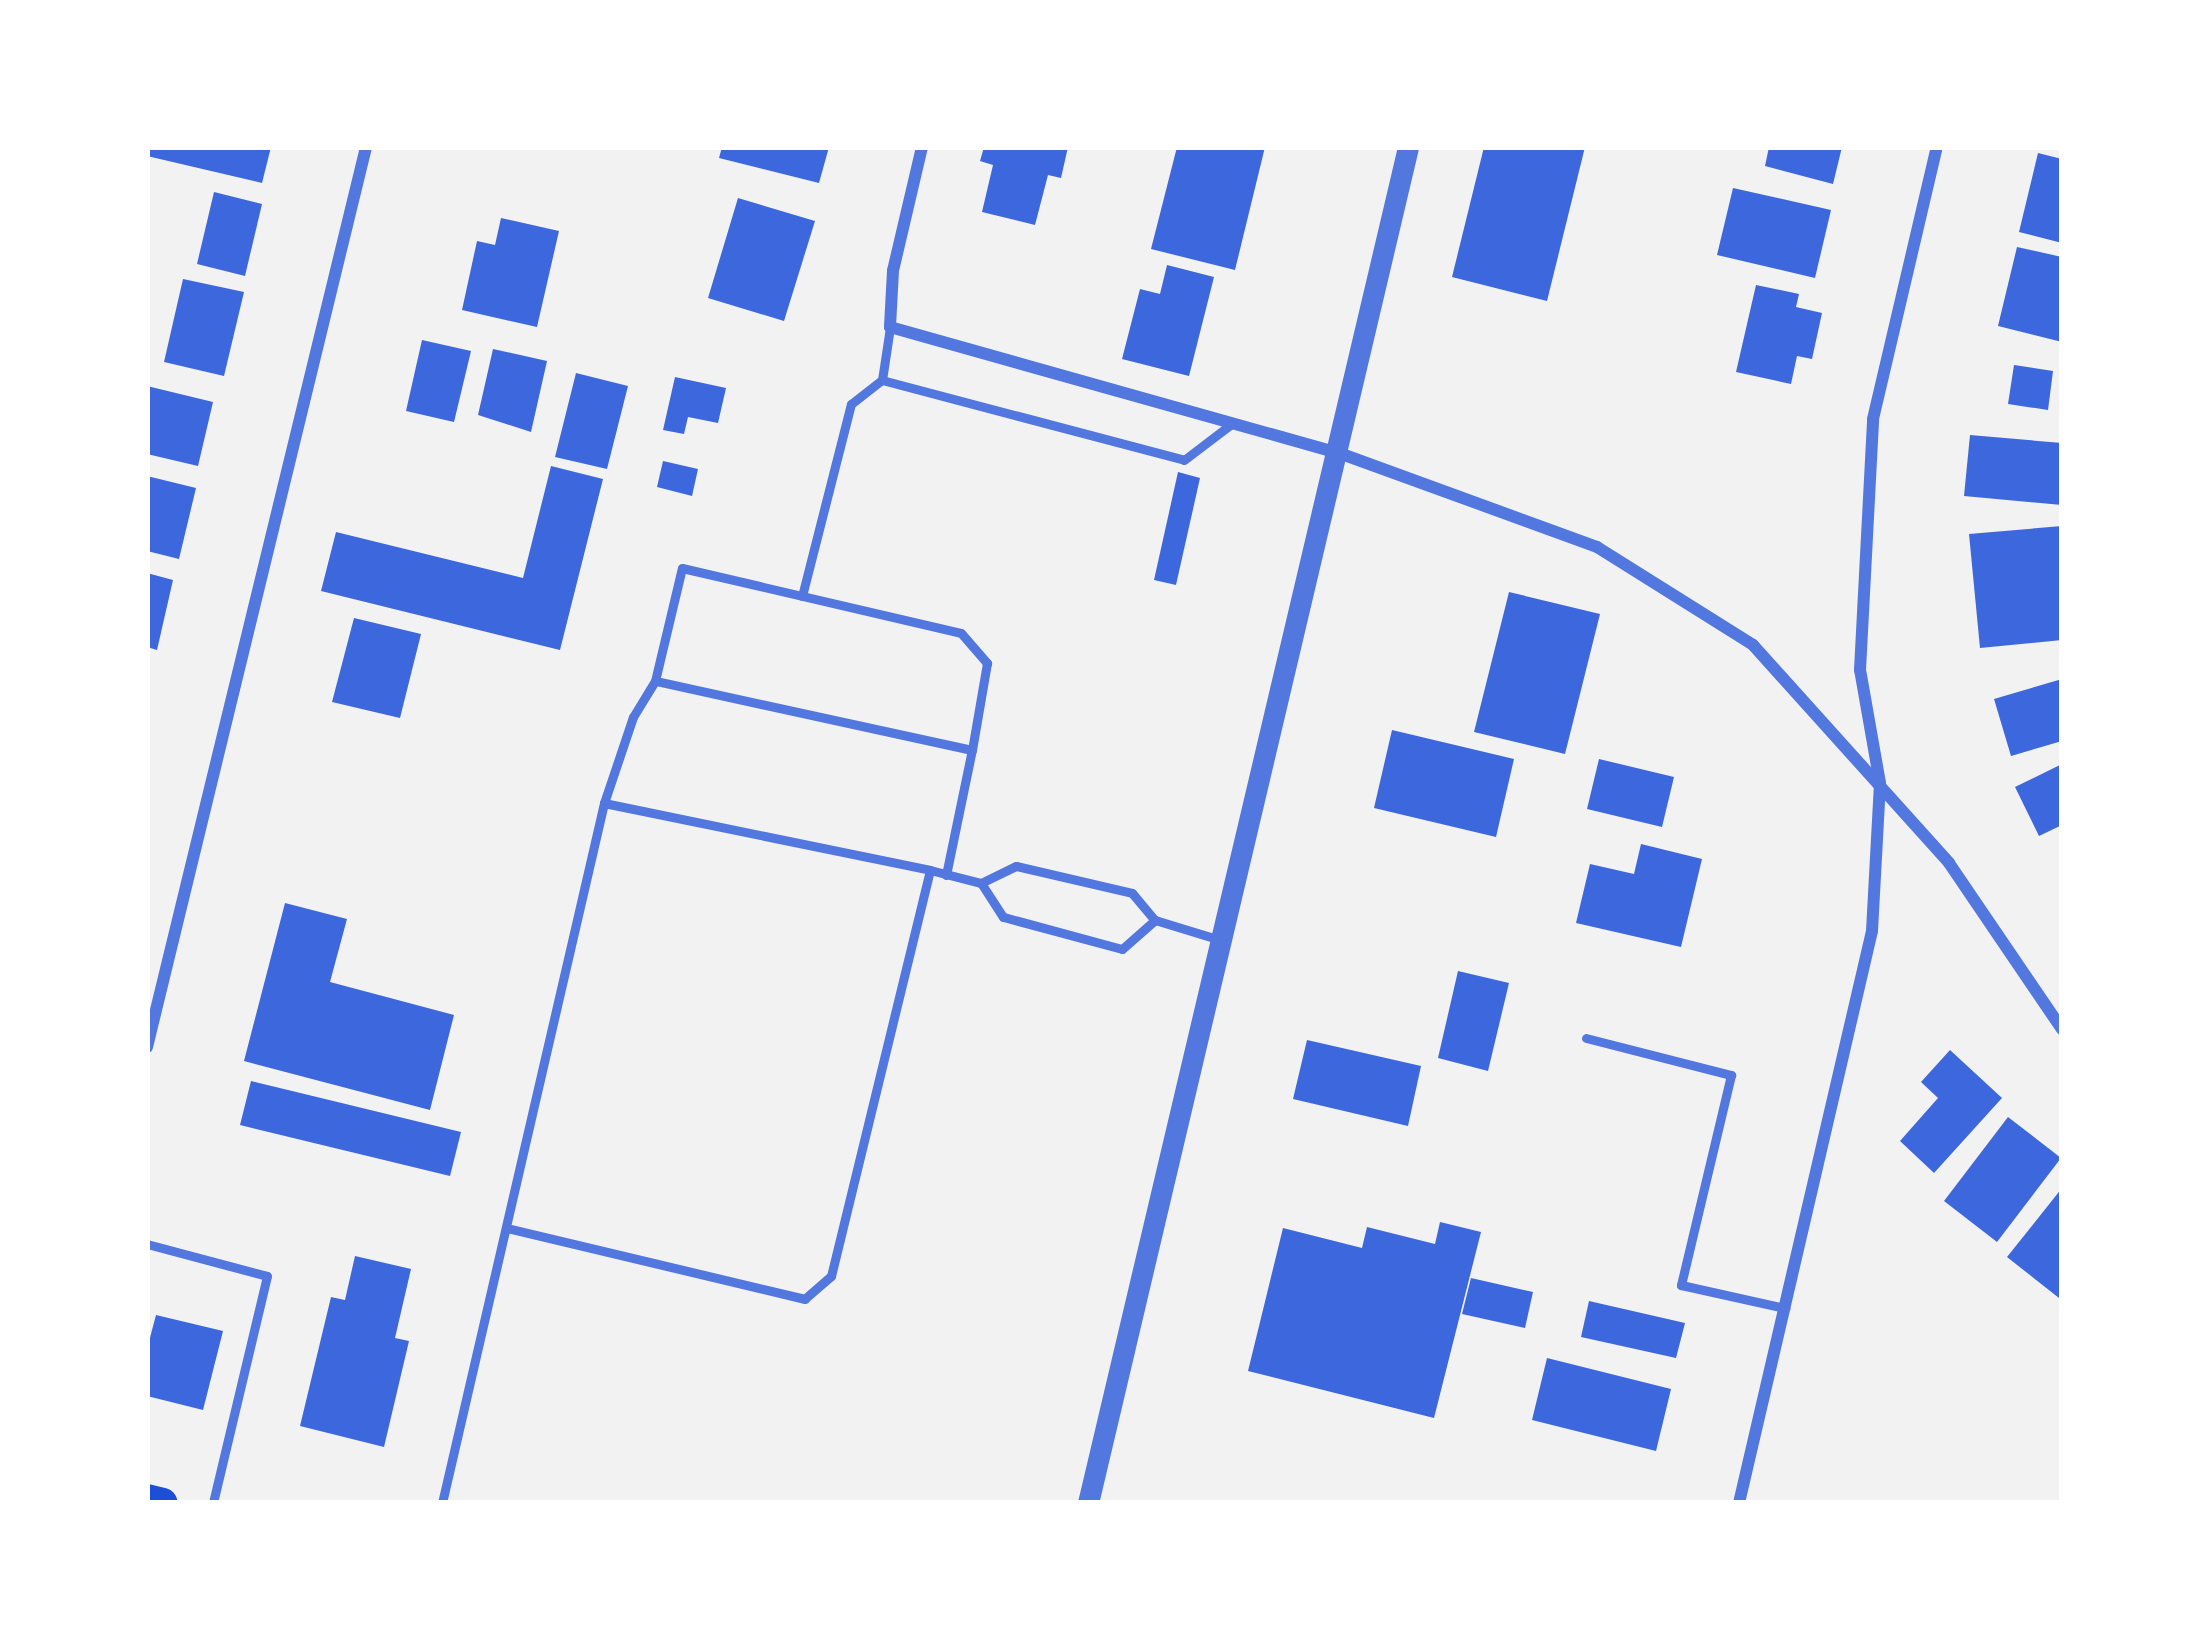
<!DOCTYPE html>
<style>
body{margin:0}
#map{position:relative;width:2209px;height:1650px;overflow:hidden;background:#f2f2f2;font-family:"PT Sans Narrow",sans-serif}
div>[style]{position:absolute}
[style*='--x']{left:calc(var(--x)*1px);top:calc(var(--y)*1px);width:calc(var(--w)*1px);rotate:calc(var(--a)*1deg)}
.building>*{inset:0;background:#3d67dc}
.service>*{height:9px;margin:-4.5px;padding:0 4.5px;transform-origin:4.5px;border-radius:4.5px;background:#5277de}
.minor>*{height:12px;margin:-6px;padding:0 6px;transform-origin:6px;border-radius:6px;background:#5277de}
.tertiary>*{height:21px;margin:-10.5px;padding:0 10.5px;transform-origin:10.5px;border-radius:10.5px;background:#5277de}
.primary>*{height:30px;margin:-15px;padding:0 15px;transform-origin:15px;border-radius:15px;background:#1d4ed8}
span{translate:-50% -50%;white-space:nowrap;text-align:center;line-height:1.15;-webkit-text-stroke:9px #fff;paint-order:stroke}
.frame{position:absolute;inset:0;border:150px solid #fff;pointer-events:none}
</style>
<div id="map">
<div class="building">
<i style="clip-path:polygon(147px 147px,271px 147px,262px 183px,147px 156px)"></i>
<i style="clip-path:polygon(722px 147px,829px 147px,819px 183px,719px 158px)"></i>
<i style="clip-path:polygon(984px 147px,1068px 147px,1061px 178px,1048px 175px,1035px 225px,982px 212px,993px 165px,980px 161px)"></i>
<i style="clip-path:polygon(1177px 147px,1265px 147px,1235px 270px,1151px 249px)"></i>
<i style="clip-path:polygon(1484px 147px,1585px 147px,1547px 301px,1452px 277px)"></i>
<i style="clip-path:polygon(1769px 147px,1842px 147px,1833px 184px,1765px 166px)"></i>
<i style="clip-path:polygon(2038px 153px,2062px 159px,2062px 243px,2019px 232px)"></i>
<i style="clip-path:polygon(1733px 188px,1831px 210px,1815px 278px,1717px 255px)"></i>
<i style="clip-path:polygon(214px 192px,262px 204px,245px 276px,197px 264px)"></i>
<i style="clip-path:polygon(738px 198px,815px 221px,784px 321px,708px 298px)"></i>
<i style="clip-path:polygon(501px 218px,559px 231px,537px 327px,462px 310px,477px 241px,495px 245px)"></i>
<i style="clip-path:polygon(2017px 247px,2062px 257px,2062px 342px,1998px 326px)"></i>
<i style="clip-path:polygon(1167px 265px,1214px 277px,1189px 376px,1122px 359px,1140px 289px,1160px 294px)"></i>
<i style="clip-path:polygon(183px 279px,244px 292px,224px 376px,164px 362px)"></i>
<i style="clip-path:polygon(1756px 285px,1799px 294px,1796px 307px,1822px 313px,1812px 359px,1797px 356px,1791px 384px,1736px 372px)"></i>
<i style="clip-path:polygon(422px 340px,471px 351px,454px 422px,406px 411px)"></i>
<i style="clip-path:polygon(493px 349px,547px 361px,531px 432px,478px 415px)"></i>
<i style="clip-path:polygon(2014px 365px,2053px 371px,2048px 410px,2008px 404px)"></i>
<i style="clip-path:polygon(576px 373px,628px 386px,607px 469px,555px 457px)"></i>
<i style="clip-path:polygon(675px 377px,726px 388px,718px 423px,688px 417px,684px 434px,663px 430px)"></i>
<i style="clip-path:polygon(147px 386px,213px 402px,198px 466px,147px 454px)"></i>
<i style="clip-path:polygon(1970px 435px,2062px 443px,2062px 505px,1964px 496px)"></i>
<i style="clip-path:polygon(663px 461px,698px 469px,692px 496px,657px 487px)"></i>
<i style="clip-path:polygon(551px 466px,603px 479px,560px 650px,321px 591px,336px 532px,523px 578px)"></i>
<i style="clip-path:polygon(1178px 472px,1200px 478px,1176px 585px,1154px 580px)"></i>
<i style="clip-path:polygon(147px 476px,196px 488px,179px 559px,147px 551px)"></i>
<i style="clip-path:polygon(2062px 526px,2062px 640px,1980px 648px,1969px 534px)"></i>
<i style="clip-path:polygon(147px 573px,173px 580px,157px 650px,147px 647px)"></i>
<i style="clip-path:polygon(1509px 592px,1600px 614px,1565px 754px,1474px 732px)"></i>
<i style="clip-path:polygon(354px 618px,421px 634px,400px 718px,332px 702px)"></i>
<i style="clip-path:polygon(2062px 679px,2062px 741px,2011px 756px,1994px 699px)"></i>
<i style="clip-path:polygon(1392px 730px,1514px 759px,1496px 837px,1374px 808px)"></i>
<i style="clip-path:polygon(1599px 759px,1674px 777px,1662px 827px,1587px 809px)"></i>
<i style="clip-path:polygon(2062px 764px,2062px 825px,2039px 836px,2015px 787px)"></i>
<i style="clip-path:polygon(1641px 844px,1702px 859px,1681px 947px,1576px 923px,1590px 864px,1634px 874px)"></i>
<i style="clip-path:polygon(285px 903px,347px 919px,330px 982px,454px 1015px,430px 1110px,244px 1061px)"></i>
<i style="clip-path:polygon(1458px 971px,1509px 983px,1488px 1071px,1438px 1058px)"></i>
<i style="clip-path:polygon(1307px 1040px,1421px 1066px,1408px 1126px,1293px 1099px)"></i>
<i style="clip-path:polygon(1950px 1050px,2002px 1098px,1934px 1173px,1900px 1141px,1938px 1098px,1921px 1082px)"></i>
<i style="clip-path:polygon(251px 1081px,461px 1132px,450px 1176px,240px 1125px)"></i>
<i style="clip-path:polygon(2008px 1117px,2061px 1158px,1997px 1242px,1944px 1201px)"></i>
<i style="clip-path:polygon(2062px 1188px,2062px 1294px,2059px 1298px,2007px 1257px)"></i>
<i style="clip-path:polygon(1440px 1222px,1481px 1232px,1434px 1418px,1248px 1371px,1283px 1228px,1362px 1248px,1367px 1227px,1435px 1244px)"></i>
<i style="clip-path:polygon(355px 1256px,411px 1269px,395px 1338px,409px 1341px,384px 1447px,300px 1426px,331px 1297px,345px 1300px)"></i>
<i style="clip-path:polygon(1471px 1278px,1533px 1292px,1525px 1328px,1462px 1314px)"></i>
<i style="clip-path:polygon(1589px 1301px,1685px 1323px,1676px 1358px,1581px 1337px)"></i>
<i style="clip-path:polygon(156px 1315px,223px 1331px,203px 1410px,147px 1396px,147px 1349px)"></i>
<i style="clip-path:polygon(1547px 1358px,1671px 1389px,1656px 1451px,1532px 1420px)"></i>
</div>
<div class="service">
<i style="--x:882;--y:380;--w:54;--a:-81.4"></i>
<i style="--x:802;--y:596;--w:198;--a:-75.7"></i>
<i style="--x:851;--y:404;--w:39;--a:-38"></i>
<i style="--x:882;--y:380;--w:312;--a:14.8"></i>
<i style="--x:1184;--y:460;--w:58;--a:-37.3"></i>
<i style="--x:604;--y:803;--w:91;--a:-71.4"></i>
<i style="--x:633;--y:717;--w:42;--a:-58.6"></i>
<i style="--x:930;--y:870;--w:53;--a:14.3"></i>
<i style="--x:946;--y:875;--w:128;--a:-78.3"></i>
<i style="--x:972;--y:750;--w:324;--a:-167.7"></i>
<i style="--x:655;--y:681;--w:116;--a:-76.6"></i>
<i style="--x:682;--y:568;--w:286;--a:13.1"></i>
<i style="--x:961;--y:633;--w:40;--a:49"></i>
<i style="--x:987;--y:663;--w:88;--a:99.8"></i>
<i style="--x:1155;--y:920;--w:44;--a:138.7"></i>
<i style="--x:1122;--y:949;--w:123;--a:-164.9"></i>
<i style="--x:1003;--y:917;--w:40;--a:-122.9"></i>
<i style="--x:981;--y:883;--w:39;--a:-26"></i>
<i style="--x:1016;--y:866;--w:119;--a:13.1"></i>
<i style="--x:1132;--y:893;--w:35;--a:50"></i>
<i style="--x:1155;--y:920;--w:65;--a:17"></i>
<i style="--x:1586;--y:1038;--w:150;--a:14.3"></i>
<i style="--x:1731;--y:1075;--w:216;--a:103.4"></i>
<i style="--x:1681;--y:1285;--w:107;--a:12.5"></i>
<i style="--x:147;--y:1244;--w:124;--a:14.9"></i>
<i style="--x:267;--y:1276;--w:233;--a:103.4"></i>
<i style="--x:442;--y:1503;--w:719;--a:-76.97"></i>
<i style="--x:604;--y:803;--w:333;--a:11.6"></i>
<i style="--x:930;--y:870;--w:418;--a:103.7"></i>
<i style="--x:831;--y:1276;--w:35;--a:139"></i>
<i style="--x:805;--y:1299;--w:305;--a:-166.6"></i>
</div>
<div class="minor">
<i style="--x:922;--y:147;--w:127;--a:103.2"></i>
<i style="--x:893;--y:271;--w:56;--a:93.1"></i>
<i style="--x:890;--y:327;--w:466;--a:15.7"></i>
<i style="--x:1339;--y:453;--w:275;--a:20"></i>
<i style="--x:1597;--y:547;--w:184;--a:32.1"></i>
<i style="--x:1753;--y:645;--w:293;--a:48"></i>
<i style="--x:1949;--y:863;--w:201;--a:55.8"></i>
<i style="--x:147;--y:1047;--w:926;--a:-76.32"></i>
<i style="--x:1739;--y:1503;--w:587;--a:-76.91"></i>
<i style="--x:1872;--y:931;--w:148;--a:-86.9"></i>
<i style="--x:1880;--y:783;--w:115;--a:-100"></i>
<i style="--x:1860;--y:670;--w:251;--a:-87"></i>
<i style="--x:1873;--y:419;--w:279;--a:-76.8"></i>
</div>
<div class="tertiary">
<i style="--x:1088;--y:1503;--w:1393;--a:-76.72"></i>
</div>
<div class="primary">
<i style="--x:147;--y:1499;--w:16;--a:14"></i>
</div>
<div class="frame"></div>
</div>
